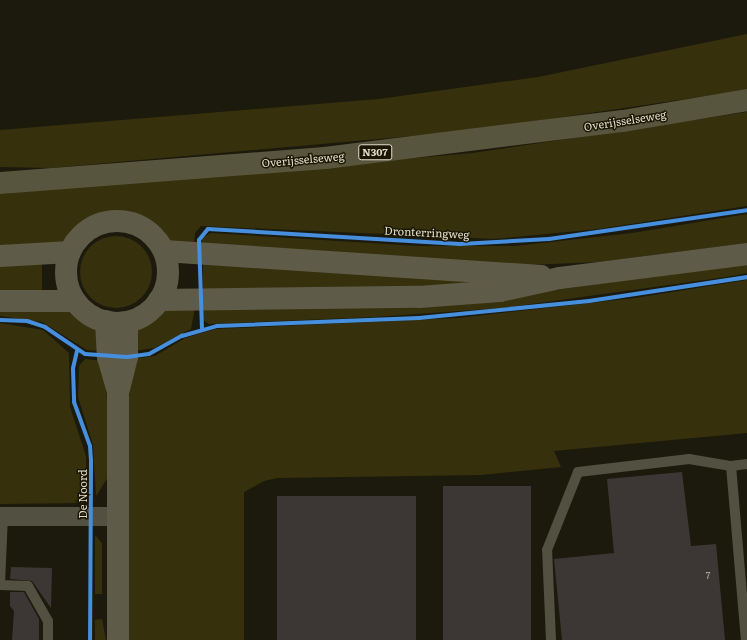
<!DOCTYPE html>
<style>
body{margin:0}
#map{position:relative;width:747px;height:640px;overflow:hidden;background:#1c1a0c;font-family:Literata,serif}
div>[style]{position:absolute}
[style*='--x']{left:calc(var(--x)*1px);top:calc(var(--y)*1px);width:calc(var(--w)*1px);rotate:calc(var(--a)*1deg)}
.green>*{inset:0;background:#36310c}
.round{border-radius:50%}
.building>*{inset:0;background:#3c3734}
.lane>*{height:10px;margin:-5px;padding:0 5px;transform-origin:5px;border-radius:5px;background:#525041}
.street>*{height:19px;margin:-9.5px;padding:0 9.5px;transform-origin:9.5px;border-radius:9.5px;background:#525041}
.secondary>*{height:22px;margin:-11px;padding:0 11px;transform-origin:11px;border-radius:11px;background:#5e5b48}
.secondary>.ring{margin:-11px;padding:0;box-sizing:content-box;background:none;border:22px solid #5e5b48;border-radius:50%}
.highway>*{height:22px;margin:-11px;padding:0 11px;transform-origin:11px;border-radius:11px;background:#58553e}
.cycleway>*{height:4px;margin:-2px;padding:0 2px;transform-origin:2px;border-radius:2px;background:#468fdf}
span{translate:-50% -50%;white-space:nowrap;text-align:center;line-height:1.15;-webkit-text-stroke:3px #1a1600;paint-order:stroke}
.number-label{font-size:9px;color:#b8b5a9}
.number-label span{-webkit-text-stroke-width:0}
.shield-label span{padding:1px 3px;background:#1a1600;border:1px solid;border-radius:3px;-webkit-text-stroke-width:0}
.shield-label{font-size:10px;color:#e1dfd0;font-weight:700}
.street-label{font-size:11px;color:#e1dfd0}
</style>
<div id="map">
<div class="green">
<i style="clip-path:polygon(747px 34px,747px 90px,468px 131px,50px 168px,0 167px,0 130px,379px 99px,538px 77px)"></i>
<i style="clip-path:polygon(747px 112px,747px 206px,598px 229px,495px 239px,201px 226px,195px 233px,194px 246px,167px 241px,148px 224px,131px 216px,108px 214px,84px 224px,60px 243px,0 250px,0 194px,473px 153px)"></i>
<i style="clip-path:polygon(747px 214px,747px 243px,598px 262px,528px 265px,202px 246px,202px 238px,211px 233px,418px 246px,515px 246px,632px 233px)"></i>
<i class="round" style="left:80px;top:236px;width:72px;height:72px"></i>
<i style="clip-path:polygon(203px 258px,503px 285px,203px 295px)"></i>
<i style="clip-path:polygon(42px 260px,42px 295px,0 295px,0 262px)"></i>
<i style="clip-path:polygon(747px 263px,747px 273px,726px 277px,502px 308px,374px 317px,209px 324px,203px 320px,203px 306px,527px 294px)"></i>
<i style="clip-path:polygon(747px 280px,747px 433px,554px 451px,561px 467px,481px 475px,277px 478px,264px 481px,244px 492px,244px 640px,128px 640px,127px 417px,133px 359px,155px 356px,185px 338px,216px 329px,458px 318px,635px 298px)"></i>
<i style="clip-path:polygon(0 306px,74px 312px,96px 331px,102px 351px,87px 350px,42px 322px,0 316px)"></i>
<i style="clip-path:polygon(195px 307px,191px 329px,154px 348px,134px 351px,137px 331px,150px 317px,164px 310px)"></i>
<i style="clip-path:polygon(0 323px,43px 330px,69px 353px,70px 407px,86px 456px,86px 498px,83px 503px,0 504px)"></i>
<i style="clip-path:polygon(85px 359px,103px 361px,109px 419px,108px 477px,96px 496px,93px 445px,78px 397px,79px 366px)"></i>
<i style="clip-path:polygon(95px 535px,102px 543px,102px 594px,95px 594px)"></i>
<i style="clip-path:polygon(102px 619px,106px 640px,95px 640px,95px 620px)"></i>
</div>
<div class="building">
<i style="clip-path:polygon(682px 472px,691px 546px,716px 544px,725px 640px,562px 640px,554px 559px,614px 553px,607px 479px)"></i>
<i style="clip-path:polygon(443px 486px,531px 486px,531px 640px,443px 640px)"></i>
<i style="clip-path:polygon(277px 496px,416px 496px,416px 640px,277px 640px)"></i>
<i style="clip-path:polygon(11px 567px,52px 568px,51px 608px,32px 581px,10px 579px)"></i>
<i style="clip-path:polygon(10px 592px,24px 592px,39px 619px,39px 640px,12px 640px,14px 611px,10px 606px)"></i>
</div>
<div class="lane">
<i style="--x:731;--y:466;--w:175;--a:85.1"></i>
<i style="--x:0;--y:584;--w:68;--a:-87.5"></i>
<i style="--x:0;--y:585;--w:28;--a:2"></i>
<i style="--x:28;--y:586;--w:40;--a:60.3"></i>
<i style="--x:48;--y:621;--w:19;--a:90"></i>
<i style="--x:551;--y:640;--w:90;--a:-92.5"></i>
<i style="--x:547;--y:550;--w:84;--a:-68.3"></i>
<i style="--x:578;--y:472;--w:112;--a:-6.7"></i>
<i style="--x:689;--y:459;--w:43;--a:9.5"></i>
<i style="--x:731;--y:466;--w:16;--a:-7"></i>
</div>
<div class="street">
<i style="--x:0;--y:516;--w:118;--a:0"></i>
</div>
<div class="secondary">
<i class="ring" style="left:66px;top:221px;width:80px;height:80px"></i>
<i style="--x:164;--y:251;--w:378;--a:3.8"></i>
<i style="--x:0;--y:256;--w:70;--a:-3.3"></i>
<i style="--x:159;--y:300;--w:260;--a:-0.7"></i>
<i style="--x:419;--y:297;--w:81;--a:-4.2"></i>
<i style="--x:500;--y:291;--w:61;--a:-12.2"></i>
<i style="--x:560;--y:278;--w:189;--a:-7.3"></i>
<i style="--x:0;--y:301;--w:75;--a:0"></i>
<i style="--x:106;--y:321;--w:36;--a:87"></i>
<i style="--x:108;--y:357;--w:35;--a:74"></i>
<i style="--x:118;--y:640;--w:247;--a:-90"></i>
<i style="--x:118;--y:393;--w:37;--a:-76"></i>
<i style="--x:127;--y:357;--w:35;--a:-90"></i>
</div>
<div class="highway">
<i style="--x:0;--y:183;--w:326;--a:-4.4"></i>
<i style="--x:325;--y:158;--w:300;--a:-7.1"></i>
<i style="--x:623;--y:121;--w:126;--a:-9.6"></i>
</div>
<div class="cycleway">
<i style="--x:0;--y:320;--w:27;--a:2"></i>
<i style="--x:27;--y:321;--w:19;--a:18"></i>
<i style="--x:45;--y:327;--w:48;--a:34"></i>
<i style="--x:85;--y:354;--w:42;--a:4.1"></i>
<i style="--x:127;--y:357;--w:22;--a:-8"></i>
<i style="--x:149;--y:354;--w:38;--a:-29"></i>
<i style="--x:182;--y:336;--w:36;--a:-16"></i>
<i style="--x:217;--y:326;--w:202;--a:-2.3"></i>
<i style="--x:419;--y:318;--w:171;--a:-5.7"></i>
<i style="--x:589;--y:301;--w:160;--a:-8.6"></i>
<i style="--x:202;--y:329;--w:89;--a:-91.9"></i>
<i style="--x:199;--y:240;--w:14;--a:-51"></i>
<i style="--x:208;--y:229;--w:252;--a:3.4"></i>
<i style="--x:460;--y:244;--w:89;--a:-3.2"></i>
<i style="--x:549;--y:239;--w:200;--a:-8.3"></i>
<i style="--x:77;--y:351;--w:18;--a:103"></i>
<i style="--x:73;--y:369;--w:33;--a:88"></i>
<i style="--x:74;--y:402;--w:47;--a:70"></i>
<i style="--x:90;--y:446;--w:16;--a:86"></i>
<i style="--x:91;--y:462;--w:178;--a:90.3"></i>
</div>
<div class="number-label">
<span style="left:708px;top:575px">7</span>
</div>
<div class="shield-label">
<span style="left:375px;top:152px">N307</span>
</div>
<div class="street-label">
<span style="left:625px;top:120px;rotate:-9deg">Overijsselseweg</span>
<span style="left:303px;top:159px;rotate:-5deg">Overijsselseweg</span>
<span style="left:427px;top:232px;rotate:3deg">Dronterringweg</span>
<span style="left:82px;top:494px;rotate:-90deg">De Noord</span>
</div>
</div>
